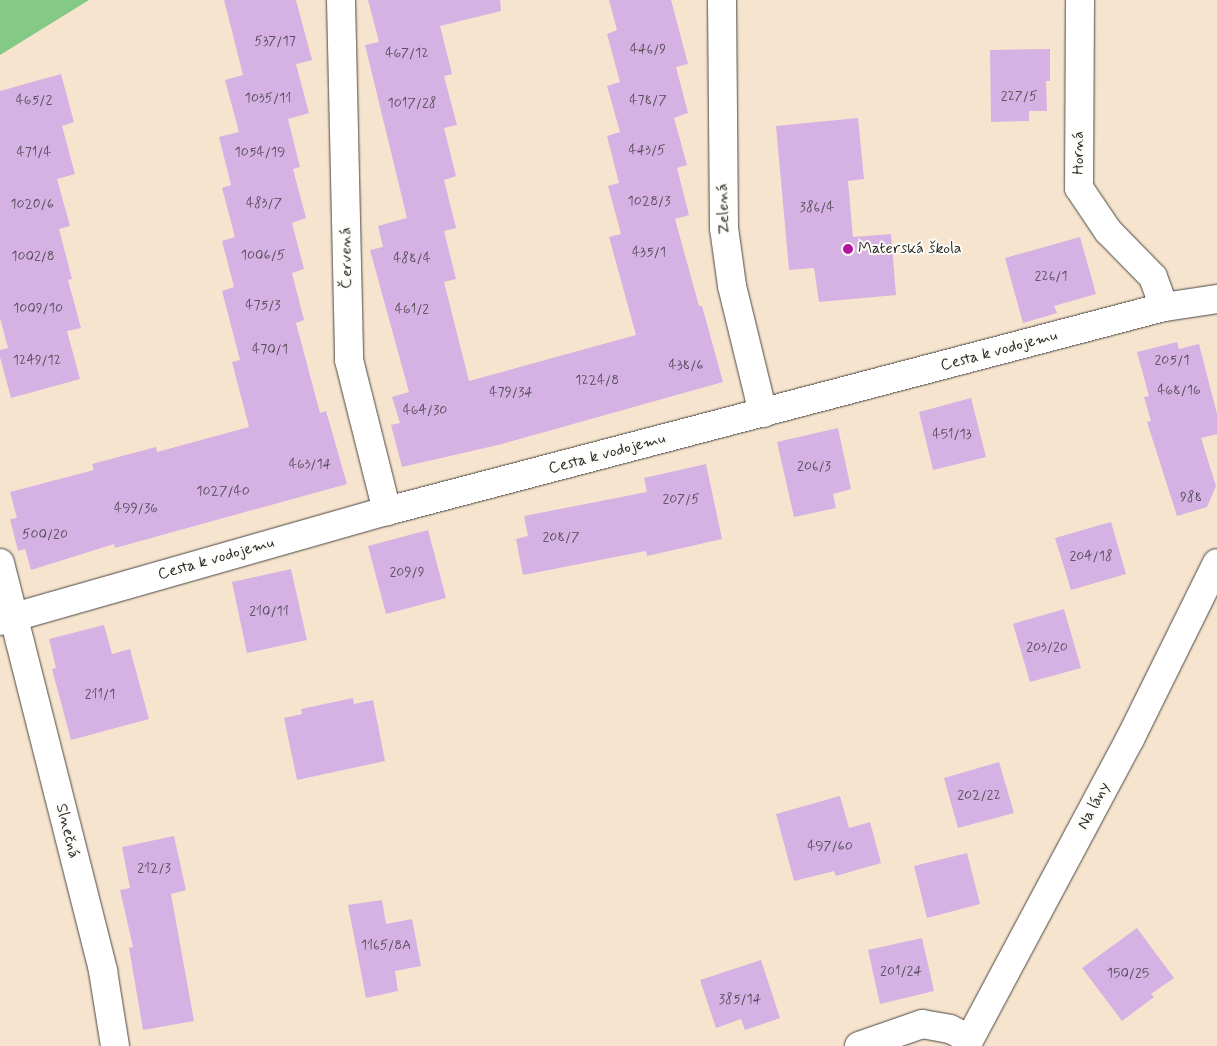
<!DOCTYPE html>
<meta charset="utf-8">
<style>
body{margin:0}
#map{position:relative;width:1217px;height:1046px;overflow:hidden;background:#f7e4ce;font-family:Mynerve,sans-serif}
div>[style]{position:absolute}
[style*='--x']{left:calc(var(--x)*1px);top:calc(var(--y)*1px);width:calc(var(--w)*1px);rotate:calc(var(--a)*1deg)}
.green>*{inset:0;background:#84ca86}
.building>*{inset:0;background:#d6b2e4}
.roads{filter:drop-shadow(0 0 1px #4a4743) drop-shadow(0 0 1px #4a4743)}
.minor>*{height:28px;margin:-14px;padding:0 14px;transform-origin:14px;border-radius:14px;background:#fff}
.tertiary>*{height:28px;margin:-14px;padding:0 14px;transform-origin:14px;border-radius:14px;background:#fff}
.dots>*{width:14px;height:14px;translate:-50% -50%;box-sizing:border-box;border:2px solid #fdfcf7;border-radius:50%}
span{translate:-50% -50%;white-space:nowrap;text-align:center;line-height:1.15;-webkit-text-stroke:4px #fdfcf7;paint-order:stroke}
.number-label{font-size:14px;color:#564d59}
.number-label span{-webkit-text-stroke-width:0}
.street-label{font-size:16px;color:#2b2b2b}
.poi-label{font-size:16px;color:#2b2b2b}
.left{translate:0 -50%;text-align:left}
</style>
<div id="map">
<div class="green">
<i style="clip-path:polygon(0 0,89px 0,0 55px)"></i>
</div>
<div class="building">
<i style="clip-path:polygon(224px 0,296px 0,312px 60px,296px 64px,309px 113px,288px 119px,300px 167px,293px 169px,306px 218px,292px 223px,304px 269px,292px 273px,304px 320px,296px 323px,320px 413px,326px 411px,347px 484px,115px 548px,114px 544px,31px 570px,25px 549px,18px 551px,10px 519px,17px 518px,10px 492px,94px 470px,92px 464px,156px 447px,157px 452px,249px 427px,232px 362px,240px 360px,222px 291px,234px 287px,222px 241px,235px 237px,222px 188px,231px 185px,219px 137px,239px 132px,225px 80px,243px 75px)"></i>
<i style="clip-path:polygon(368px 0,500px 0,501px 11px,440px 26px,452px 74px,444px 76px,457px 125px,444px 128px,456px 176px,444px 180px,456px 228px,444px 231px,456px 279px,444px 282px,469px 381px,636px 335px,609px 237px,621px 234px,608px 186px,619px 183px,607px 136px,620px 132px,607px 86px,620px 82px,607px 34px,617px 30px,609px 0,671px 0,688px 64px,676px 67px,688px 113px,674px 118px,687px 165px,677px 168px,689px 215px,675px 219px,699px 306px,702px 306px,723px 382px,498px 445px,402px 467px,391px 425px,400px 423px,392px 397px,409px 392px,370px 250px,383px 247px,378px 226px,407px 218px,365px 45px,379px 42px)"></i>
<i style="clip-path:polygon(1050px 49px,1050px 81px,1046px 81px,1047px 111px,1029px 111px,1029px 121px,991px 122px,990px 50px)"></i>
<i style="clip-path:polygon(61px 74px,74px 122px,62px 126px,75px 174px,57px 179px,70px 226px,59px 229px,72px 279px,68px 280px,81px 328px,67px 331px,80px 379px,11px 398px,0 357px,0 350px,8px 348px,0 318px,0 91px)"></i>
<i style="clip-path:polygon(858px 118px,864px 179px,848px 181px,853px 237px,891px 234px,896px 295px,819px 302px,814px 268px,789px 270px,776px 126px)"></i>
<i style="clip-path:polygon(1080px 237px,1096px 294px,1054px 306px,1057px 313px,1023px 323px,1005px 258px)"></i>
<i style="clip-path:polygon(1177px 342px,1179px 349px,1199px 344px,1217px 414px,1217px 434px,1201px 438px,1216px 486px,1207px 507px,1177px 516px,1147px 422px,1151px 421px,1144px 397px,1149px 396px,1137px 352px)"></i>
<i style="clip-path:polygon(971px 398px,986px 457px,933px 470px,919px 412px)"></i>
<i style="clip-path:polygon(838px 428px,851px 489px,833px 494px,836px 508px,794px 517px,777px 442px)"></i>
<i style="clip-path:polygon(706px 464px,722px 539px,647px 556px,646px 551px,523px 575px,516px 539px,528px 536px,524px 516px,647px 492px,644px 478px)"></i>
<i style="clip-path:polygon(1111px 522px,1126px 574px,1071px 590px,1055px 538px)"></i>
<i style="clip-path:polygon(428px 530px,446px 598px,386px 614px,368px 546px)"></i>
<i style="clip-path:polygon(291px 569px,307px 640px,247px 653px,232px 582px)"></i>
<i style="clip-path:polygon(1064px 609px,1081px 668px,1030px 682px,1013px 624px)"></i>
<i style="clip-path:polygon(104px 625px,112px 654px,130px 649px,149px 719px,71px 740px,52px 669px,56px 668px,49px 639px)"></i>
<i style="clip-path:polygon(353px 698px,354px 704px,373px 700px,385px 761px,297px 780px,284px 718px,302px 714px,301px 709px)"></i>
<i style="clip-path:polygon(999px 762px,1014px 813px,958px 828px,944px 778px)"></i>
<i style="clip-path:polygon(840px 796px,849px 828px,870px 822px,881px 863px,836px 876px,834px 871px,794px 881px,776px 814px)"></i>
<i style="clip-path:polygon(174px 836px,186px 890px,171px 894px,194px 1021px,143px 1030px,129px 948px,133px 947px,120px 890px,130px 888px,122px 847px)"></i>
<i style="clip-path:polygon(967px 853px,980px 904px,927px 918px,914px 866px)"></i>
<i style="clip-path:polygon(382px 900px,386px 924px,412px 919px,421px 966px,395px 971px,398px 991px,366px 998px,348px 905px)"></i>
<i style="clip-path:polygon(1137px 928px,1174px 978px,1151px 994px,1154px 997px,1122px 1021px,1082px 968px)"></i>
<i style="clip-path:polygon(922px 938px,934px 991px,880px 1004px,868px 950px)"></i>
<i style="clip-path:polygon(761px 960px,780px 1018px,745px 1030px,741px 1019px,716px 1028px,700px 980px)"></i>
</div>
<div class="roads">
<div class="minor">
<i style="--x:341;--y:0;--w:360;--a:88.7"></i>
<i style="--x:349;--y:360;--w:156;--a:75.9"></i>
<i style="--x:722;--y:0;--w:228;--a:89.5"></i>
<i style="--x:724;--y:228;--w:59;--a:82.1"></i>
<i style="--x:732;--y:286;--w:131;--a:76.3"></i>
<i style="--x:1080;--y:0;--w:188;--a:90.3"></i>
<i style="--x:1079;--y:188;--w:52;--a:56"></i>
<i style="--x:1108;--y:231;--w:64;--a:45.6"></i>
<i style="--x:1153;--y:277;--w:32;--a:70"></i>
<i style="--x:0;--y:563;--w:421;--a:75.8"></i>
<i style="--x:103;--y:971;--w:76;--a:80.9"></i>
<i style="--x:0;--y:621;--w:402;--a:-15.9"></i>
<i style="--x:387;--y:511;--w:803;--a:-14.71"></i>
<i style="--x:1164;--y:307;--w:54;--a:-8.6"></i>
<i style="--x:859;--y:1046;--w:67;--a:-19.2"></i>
<i style="--x:922;--y:1024;--w:28;--a:10"></i>
<i style="--x:950;--y:1029;--w:22;--a:27"></i>
</div>
<div class="tertiary">
<i style="--x:966;--y:1046;--w:348;--a:-61.9"></i>
<i style="--x:1130;--y:739;--w:196;--a:-63.7"></i>
</div>
</div>
<div class="dots">
<i style="left:848px;top:249px;background:#b5179e"></i>
</div>
<div class="number-label">
<span style="left:275px;top:41px">537/17</span>
<span style="left:648px;top:49px">446/9</span>
<span style="left:407px;top:53px">467/12</span>
<span style="left:1019px;top:96px">227/5</span>
<span style="left:268px;top:98px">1035/11</span>
<span style="left:34px;top:100px">465/2</span>
<span style="left:648px;top:100px">478/7</span>
<span style="left:412px;top:103px">1017/28</span>
<span style="left:647px;top:150px">443/5</span>
<span style="left:34px;top:152px">471/4</span>
<span style="left:260px;top:152px">1054/19</span>
<span style="left:649px;top:201px">1028/3</span>
<span style="left:264px;top:203px">483/7</span>
<span style="left:32px;top:204px">1020/6</span>
<span style="left:817px;top:207px">386/4</span>
<span style="left:649px;top:252px">435/1</span>
<span style="left:263px;top:255px">1006/5</span>
<span style="left:33px;top:256px">1002/8</span>
<span style="left:412px;top:258px">488/4</span>
<span style="left:1051px;top:276px">226/1</span>
<span style="left:263px;top:305px">475/3</span>
<span style="left:38px;top:308px">1009/10</span>
<span style="left:412px;top:309px">461/2</span>
<span style="left:270px;top:349px">470/1</span>
<span style="left:37px;top:360px">1249/12</span>
<span style="left:1172px;top:360px">205/1</span>
<span style="left:686px;top:365px">438/6</span>
<span style="left:597px;top:380px">1224/8</span>
<span style="left:1179px;top:390px">468/16</span>
<span style="left:511px;top:392px">479/34</span>
<span style="left:425px;top:410px">464/30</span>
<span style="left:952px;top:434px">451/13</span>
<span style="left:310px;top:464px">463/14</span>
<span style="left:814px;top:466px">206/3</span>
<span style="left:223px;top:491px">1027/40</span>
<span style="left:1191px;top:497px">988</span>
<span style="left:681px;top:499px">207/5</span>
<span style="left:136px;top:508px">499/36</span>
<span style="left:45px;top:534px">500/20</span>
<span style="left:561px;top:537px">208/7</span>
<span style="left:1091px;top:556px">204/18</span>
<span style="left:407px;top:572px">209/9</span>
<span style="left:269px;top:611px">210/11</span>
<span style="left:1047px;top:647px">203/20</span>
<span style="left:100px;top:694px">211/1</span>
<span style="left:979px;top:795px">202/22</span>
<span style="left:830px;top:846px">497/60</span>
<span style="left:154px;top:868px">212/3</span>
<span style="left:386px;top:945px">1165/8A</span>
<span style="left:901px;top:971px">201/24</span>
<span style="left:1128px;top:973px">150/25</span>
<span style="left:740px;top:999px">385/14</span>
</div>
<div class="street-label">
<span style="left:1079px;top:153px;rotate:-90deg">Horná</span>
<span style="left:724px;top:209px;rotate:-92deg">Zelená</span>
<span style="left:347px;top:258px;rotate:-91deg">Červená</span>
<span style="left:999px;top:351px;rotate:-15deg">Cesta k vodojemu</span>
<span style="left:607px;top:454px;rotate:-15deg">Cesta k vodojemu</span>
<span style="left:216px;top:559px;rotate:-16deg">Cesta k vodojemu</span>
<span style="left:1094px;top:806px;rotate:-62deg">Na lány</span>
<span style="left:67px;top:831px;rotate:76deg">Slnečná</span>
</div>
<div class="poi-label">
<span class="left" style="left:858px;top:249px">Materská škola</span>
</div>
</div>
